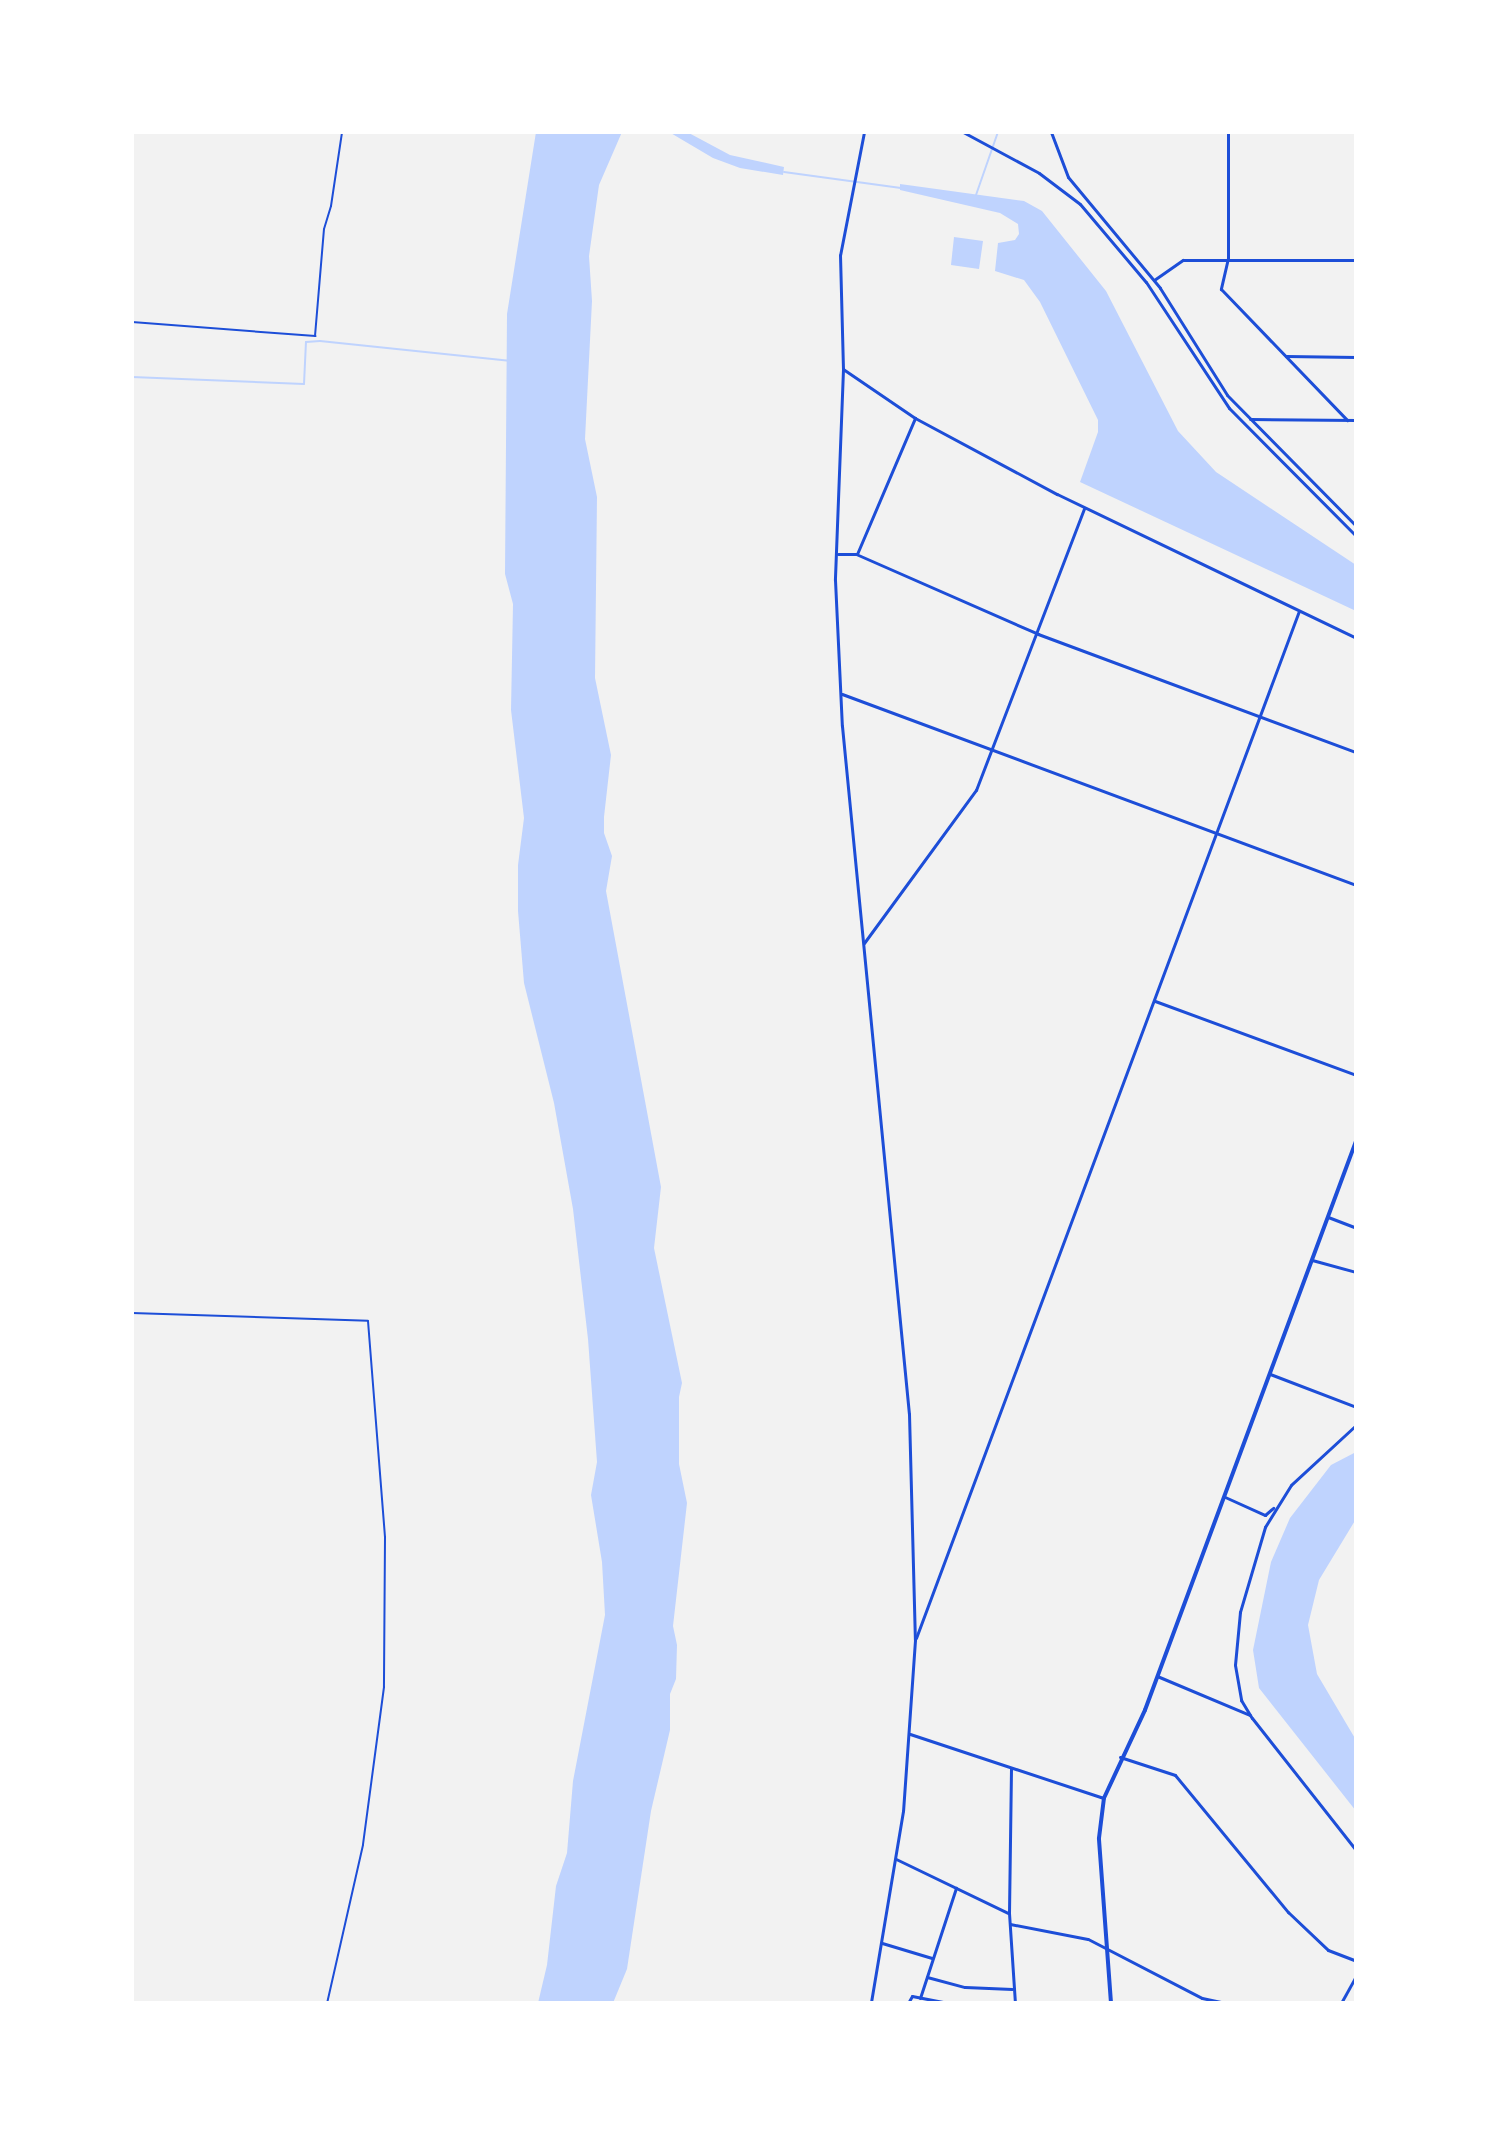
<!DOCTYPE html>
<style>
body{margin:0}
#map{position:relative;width:1488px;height:2135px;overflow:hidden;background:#f2f2f2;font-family:"IBM Plex Sans",sans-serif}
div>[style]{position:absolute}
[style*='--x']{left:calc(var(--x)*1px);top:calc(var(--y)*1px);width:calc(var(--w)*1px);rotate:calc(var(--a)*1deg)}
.water>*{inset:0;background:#bfd3fe}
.stream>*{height:2px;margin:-1px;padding:0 1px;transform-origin:1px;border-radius:1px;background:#bfd3fe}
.path>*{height:2px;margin:-1px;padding:0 1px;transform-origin:1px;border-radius:1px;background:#1d4ed8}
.minor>*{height:3px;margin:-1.5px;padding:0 1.5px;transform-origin:1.5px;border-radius:1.5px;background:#1d4ed8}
.tertiary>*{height:4px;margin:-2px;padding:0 2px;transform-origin:2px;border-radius:2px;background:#1d4ed8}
span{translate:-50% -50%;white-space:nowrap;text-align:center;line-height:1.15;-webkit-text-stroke:8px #fff;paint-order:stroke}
.frame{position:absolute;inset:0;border:134px solid #fff;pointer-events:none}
</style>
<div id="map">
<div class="water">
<i style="clip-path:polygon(536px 132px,622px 132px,599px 185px,589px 256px,592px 301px,585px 439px,597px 497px,595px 678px,611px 755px,604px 817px,604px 833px,612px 856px,606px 891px,661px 1187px,654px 1248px,682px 1383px,679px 1397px,679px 1464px,687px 1503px,673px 1626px,677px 1645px,676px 1679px,670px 1694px,670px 1730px,651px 1811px,627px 1969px,613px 2003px,538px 2003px,547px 1965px,556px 1886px,567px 1853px,573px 1781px,605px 1615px,602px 1562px,591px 1495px,597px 1462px,588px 1339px,573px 1209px,554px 1103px,524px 983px,518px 911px,518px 865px,524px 818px,511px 710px,513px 604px,505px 574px,507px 314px)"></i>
<i style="clip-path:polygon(669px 132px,687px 132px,730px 155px,784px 167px,783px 175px,740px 168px,713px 158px)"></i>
<i style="clip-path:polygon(900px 184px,1024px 201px,1042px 211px,1106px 291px,1178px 431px,1216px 472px,1356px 565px,1356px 611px,1080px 482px,1098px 432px,1098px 420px,1040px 302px,1024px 280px,995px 271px,998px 243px,1015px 240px,1019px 234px,1018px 224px,1000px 213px,900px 190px)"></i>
<i style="clip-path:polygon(954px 237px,983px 241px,979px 269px,951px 265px)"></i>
<i style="clip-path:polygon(1356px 1452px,1356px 1519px,1319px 1580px,1308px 1625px,1317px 1674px,1356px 1740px,1356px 1811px,1259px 1688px,1253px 1650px,1271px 1562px,1290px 1518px,1331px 1465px)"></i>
</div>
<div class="stream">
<i style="--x:784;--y:172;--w:118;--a:7.8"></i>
<i style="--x:976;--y:195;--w:67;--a:-70.8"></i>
<i style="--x:132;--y:377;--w:172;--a:2.3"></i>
<i style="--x:304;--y:384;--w:42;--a:-87.3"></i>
<i style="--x:306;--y:342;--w:14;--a:-4"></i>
<i style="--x:320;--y:341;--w:190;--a:6"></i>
</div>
<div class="path">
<i style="--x:132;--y:322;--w:184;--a:4.4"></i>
<i style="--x:315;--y:336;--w:107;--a:-85.2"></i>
<i style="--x:324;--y:229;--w:24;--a:-73"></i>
<i style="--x:331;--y:206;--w:75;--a:-81.5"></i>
<i style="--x:132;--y:1313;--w:236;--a:1.9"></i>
<i style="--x:368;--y:1321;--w:217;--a:85.5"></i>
<i style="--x:385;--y:1537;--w:150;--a:90.4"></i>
<i style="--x:384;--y:1687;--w:159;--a:97.6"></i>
<i style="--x:363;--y:1845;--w:162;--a:102.8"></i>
</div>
<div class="minor">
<i style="--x:864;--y:132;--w:125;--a:101"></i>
<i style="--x:840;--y:255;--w:114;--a:88.5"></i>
<i style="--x:843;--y:369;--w:211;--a:92.2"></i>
<i style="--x:835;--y:580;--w:146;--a:87.3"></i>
<i style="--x:842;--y:726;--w:691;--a:84.44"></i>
<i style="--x:909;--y:1414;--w:226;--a:88.5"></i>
<i style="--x:915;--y:1640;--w:171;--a:94"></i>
<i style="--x:903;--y:1811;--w:195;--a:99.5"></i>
<i style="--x:963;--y:132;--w:86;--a:28.3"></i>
<i style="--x:1039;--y:173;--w:51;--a:37.1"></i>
<i style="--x:1080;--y:204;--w:102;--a:49.8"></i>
<i style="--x:1146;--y:282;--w:151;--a:56.6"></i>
<i style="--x:1229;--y:408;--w:180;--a:45.2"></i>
<i style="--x:1051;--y:132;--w:48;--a:69.3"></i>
<i style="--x:1068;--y:177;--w:144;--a:50.3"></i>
<i style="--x:1160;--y:288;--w:126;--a:57.9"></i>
<i style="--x:1227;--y:395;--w:184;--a:45.4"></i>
<i style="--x:1228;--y:132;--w:126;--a:90"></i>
<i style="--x:1228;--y:258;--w:32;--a:103"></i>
<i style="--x:1221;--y:289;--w:182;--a:46.1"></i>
<i style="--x:1154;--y:280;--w:35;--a:-35"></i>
<i style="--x:1183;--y:260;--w:173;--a:0"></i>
<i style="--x:1286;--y:356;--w:70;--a:0.8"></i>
<i style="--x:843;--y:369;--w:87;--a:34.2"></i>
<i style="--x:915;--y:418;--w:161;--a:28.2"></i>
<i style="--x:1057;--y:494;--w:332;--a:25.7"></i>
<i style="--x:1250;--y:419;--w:106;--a:0.5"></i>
<i style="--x:838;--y:554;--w:18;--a:0"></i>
<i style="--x:856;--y:554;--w:199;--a:23.7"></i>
<i style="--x:1038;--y:634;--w:339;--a:20.4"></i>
<i style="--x:857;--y:554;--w:148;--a:-66.9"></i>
<i style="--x:842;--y:694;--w:548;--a:20.38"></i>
<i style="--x:864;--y:943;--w:190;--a:-53.8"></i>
<i style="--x:976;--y:790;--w:302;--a:-69"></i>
<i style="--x:1155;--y:1001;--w:214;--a:20.2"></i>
<i style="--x:1328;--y:1217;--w:30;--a:21"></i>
<i style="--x:1312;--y:1260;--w:46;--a:15.3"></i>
<i style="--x:1270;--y:1374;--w:92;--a:21"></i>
<i style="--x:1356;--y:1425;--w:88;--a:137.3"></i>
<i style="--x:1291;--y:1485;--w:49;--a:121.8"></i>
<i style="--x:1265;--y:1527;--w:89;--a:106.4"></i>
<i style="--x:1240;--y:1612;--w:53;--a:95.4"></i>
<i style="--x:1235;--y:1665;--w:36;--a:80"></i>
<i style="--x:1241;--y:1700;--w:21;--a:59"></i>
<i style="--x:1252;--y:1718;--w:168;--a:51.8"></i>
<i style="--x:1225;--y:1497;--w:44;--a:24.2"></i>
<i style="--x:1265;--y:1515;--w:11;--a:-41"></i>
<i style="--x:916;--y:1638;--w:1096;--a:-69.55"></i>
<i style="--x:1157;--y:1676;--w:101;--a:22.8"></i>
<i style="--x:910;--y:1734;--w:203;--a:18.3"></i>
<i style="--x:1120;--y:1757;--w:58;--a:18.1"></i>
<i style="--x:1175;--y:1775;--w:178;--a:50.5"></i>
<i style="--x:1288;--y:1912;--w:55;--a:43.5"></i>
<i style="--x:1328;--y:1950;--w:30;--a:21"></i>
<i style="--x:1011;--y:1769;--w:144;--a:90.8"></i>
<i style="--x:1009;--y:1913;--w:90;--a:86.2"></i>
<i style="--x:896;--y:1859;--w:124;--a:25.7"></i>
<i style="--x:1010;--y:1924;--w:79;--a:10.9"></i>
<i style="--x:1088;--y:1939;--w:128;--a:27.4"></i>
<i style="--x:1202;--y:1998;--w:24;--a:12"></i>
<i style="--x:882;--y:1943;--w:52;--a:16.7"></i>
<i style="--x:927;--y:1977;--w:39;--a:15"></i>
<i style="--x:965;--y:1987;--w:47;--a:2.4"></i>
<i style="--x:920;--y:1998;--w:116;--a:-71.9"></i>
<i style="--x:908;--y:2003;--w:8;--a:-60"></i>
<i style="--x:912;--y:1996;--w:38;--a:11"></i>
<i style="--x:1341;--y:2003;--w:31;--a:-61"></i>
</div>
<div class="tertiary">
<i style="--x:1111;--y:2003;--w:165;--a:-94.2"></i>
<i style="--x:1099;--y:1838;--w:40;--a:-82.9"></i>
<i style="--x:1104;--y:1798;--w:97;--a:-65"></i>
<i style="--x:1145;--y:1710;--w:607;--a:-69.65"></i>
</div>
<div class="frame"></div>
</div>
